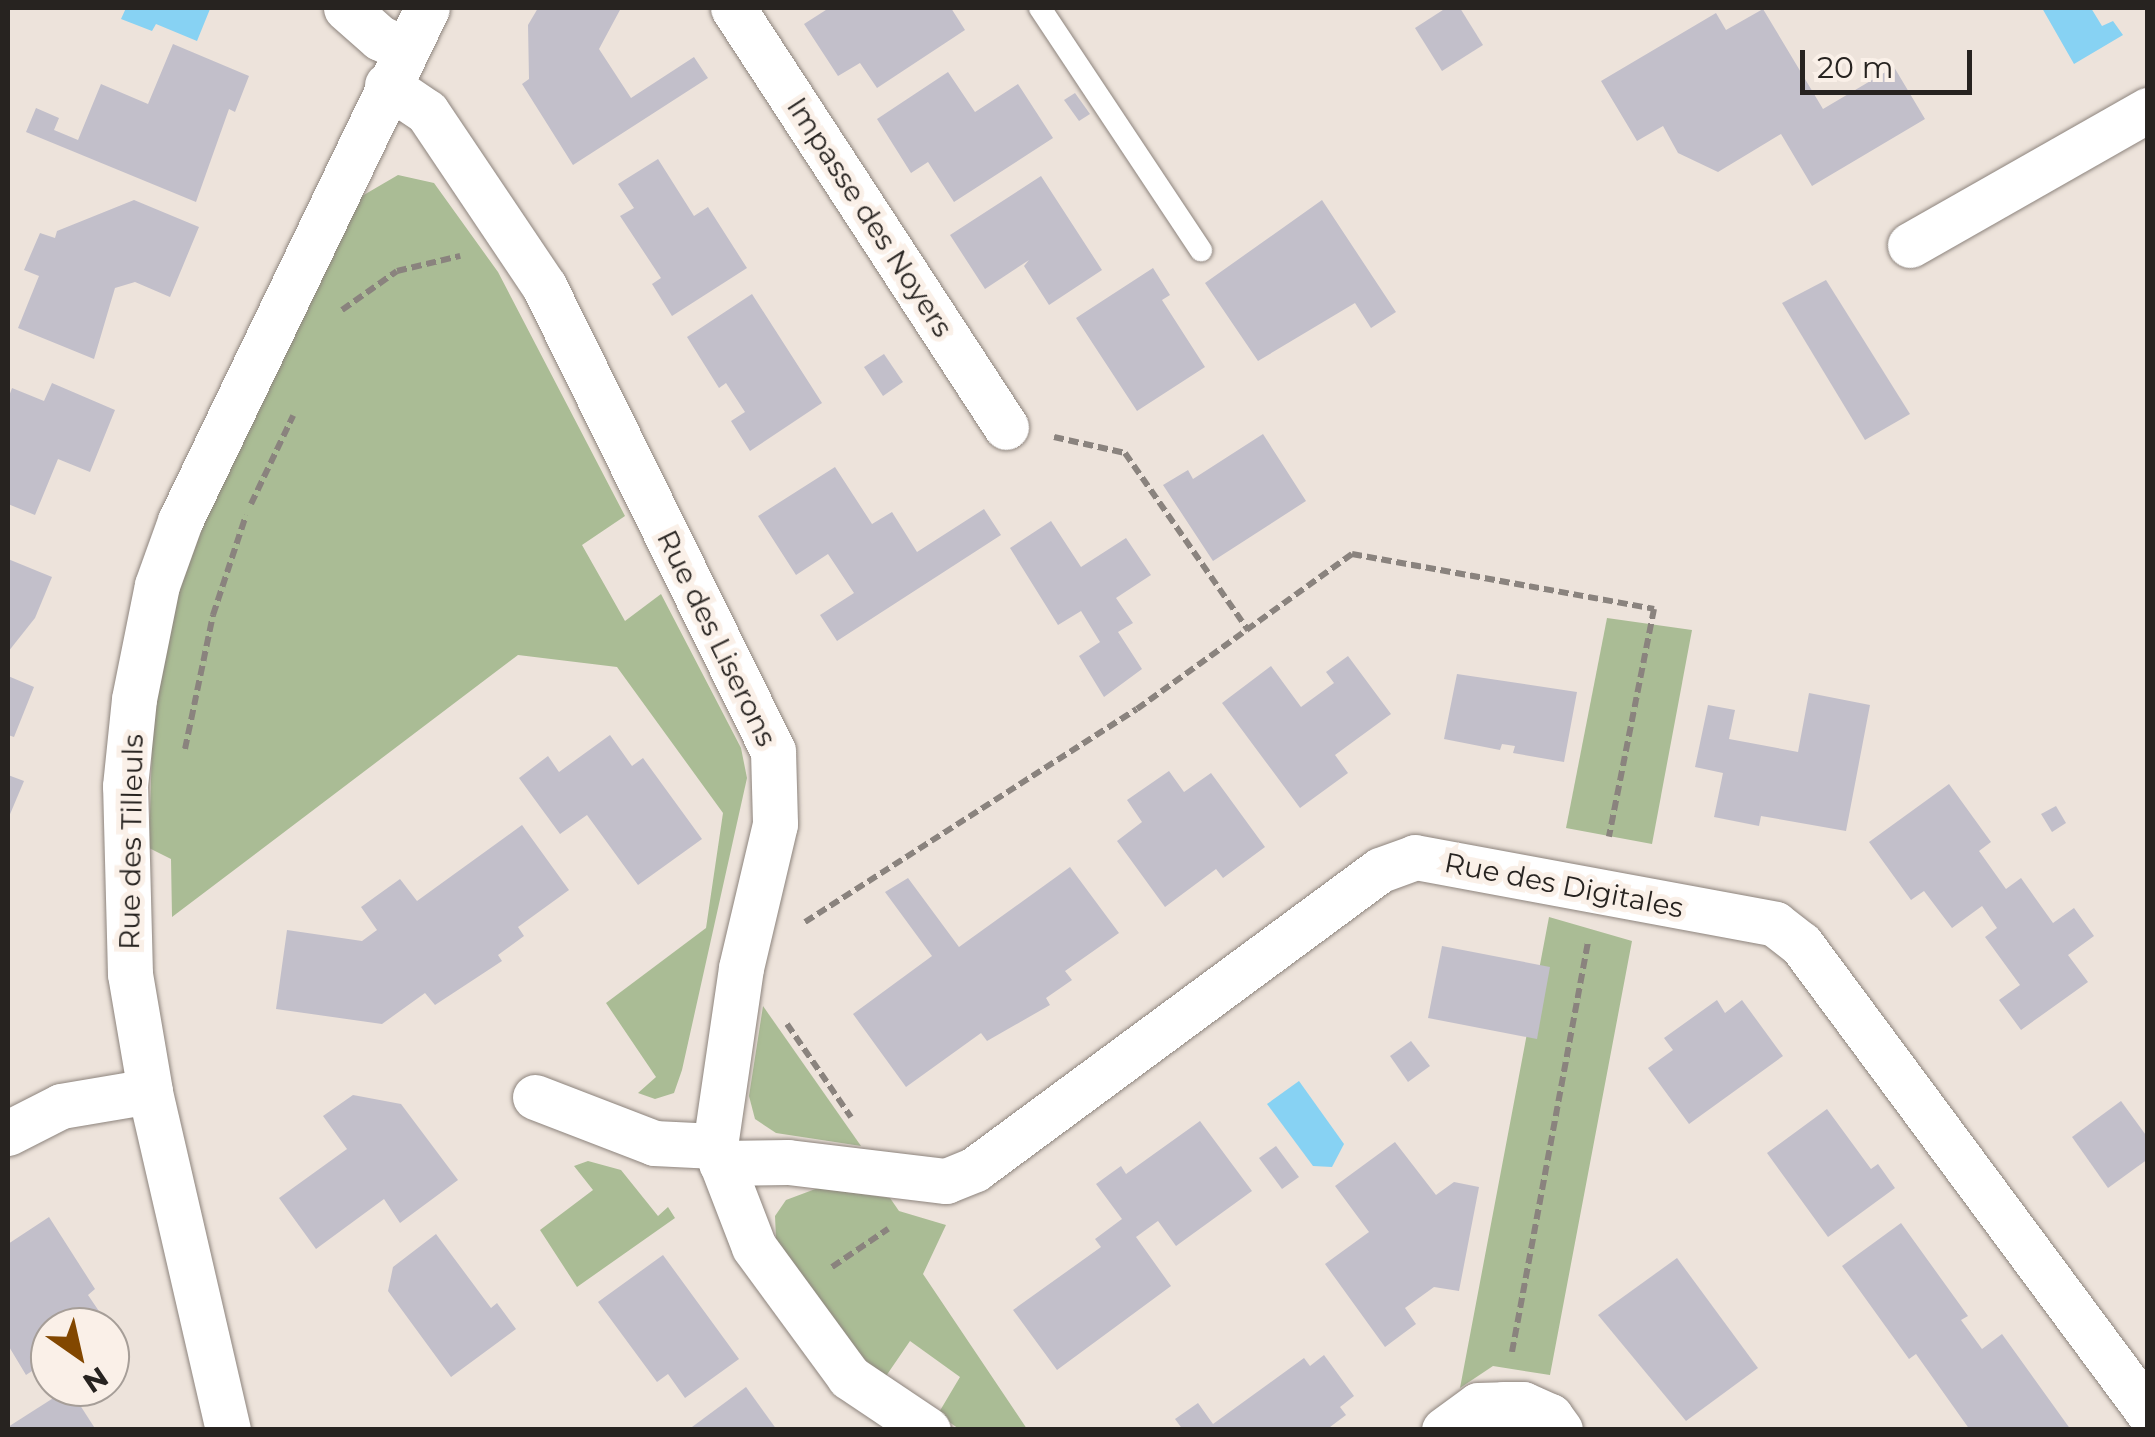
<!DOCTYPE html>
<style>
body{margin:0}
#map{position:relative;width:2155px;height:1437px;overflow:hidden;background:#ede3db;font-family:Montserrat,sans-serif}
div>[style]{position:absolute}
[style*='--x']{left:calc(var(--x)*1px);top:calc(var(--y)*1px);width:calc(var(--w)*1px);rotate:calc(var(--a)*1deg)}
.green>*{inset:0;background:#aabc95}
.water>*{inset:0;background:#87d2f3}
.building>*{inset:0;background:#c2bfca}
.path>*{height:6px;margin-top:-3px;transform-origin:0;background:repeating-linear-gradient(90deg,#8a837e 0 10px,transparent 0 15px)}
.roads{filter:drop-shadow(0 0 2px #8d847d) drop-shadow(0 0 2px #8d847d)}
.lane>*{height:22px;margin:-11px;padding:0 11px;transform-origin:11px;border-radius:11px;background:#fff}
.street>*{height:45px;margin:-22.5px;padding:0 22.5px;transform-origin:22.5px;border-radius:22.5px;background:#fff}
span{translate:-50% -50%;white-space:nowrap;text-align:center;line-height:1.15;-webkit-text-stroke:10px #faf0e8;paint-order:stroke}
.street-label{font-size:28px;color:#272320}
.frame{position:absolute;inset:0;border:10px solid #272320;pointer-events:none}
.north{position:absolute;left:30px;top:1307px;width:100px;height:100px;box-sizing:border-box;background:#faf0e8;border:2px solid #a69e98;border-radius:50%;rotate:146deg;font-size:28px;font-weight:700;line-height:40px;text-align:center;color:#272320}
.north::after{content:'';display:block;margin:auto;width:35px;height:45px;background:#824700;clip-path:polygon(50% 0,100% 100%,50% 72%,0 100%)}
.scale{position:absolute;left:1800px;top:50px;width:172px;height:45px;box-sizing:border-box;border:5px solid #272320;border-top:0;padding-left:12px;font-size:30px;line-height:35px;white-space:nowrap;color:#272320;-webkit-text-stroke:8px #faf0e8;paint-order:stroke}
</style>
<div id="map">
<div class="green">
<i style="clip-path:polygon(398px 175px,434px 183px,498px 272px,625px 516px,582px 545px,625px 621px,661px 594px,741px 748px,747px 778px,682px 1070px,674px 1093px,655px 1099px,638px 1093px,656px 1077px,606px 1003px,706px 928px,723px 813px,617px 667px,518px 655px,172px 917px,171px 859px,149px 848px,153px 712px,167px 627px,198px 536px,348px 218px,362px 196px)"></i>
<i style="clip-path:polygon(1607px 618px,1692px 630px,1652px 844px,1566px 828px)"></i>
<i style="clip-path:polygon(1549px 917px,1632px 941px,1550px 1375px,1493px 1366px,1460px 1388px)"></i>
<i style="clip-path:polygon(763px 1006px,861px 1146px,776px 1133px,755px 1119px,749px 1096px)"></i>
<i style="clip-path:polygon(588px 1161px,621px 1170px,658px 1216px,668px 1207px,675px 1218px,577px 1287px,540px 1230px,593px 1190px,574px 1166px)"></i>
<i style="clip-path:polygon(818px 1188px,890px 1198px,899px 1211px,946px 1225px,923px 1274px,1027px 1429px,959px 1429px,938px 1414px,960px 1377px,910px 1341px,884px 1379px,850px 1344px,776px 1239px,775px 1216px,786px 1200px)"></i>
</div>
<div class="water">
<i style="clip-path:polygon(126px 8px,208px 8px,210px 9px,197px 41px,156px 24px,152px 31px,121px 19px)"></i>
<i style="clip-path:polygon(2042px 8px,2091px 8px,2102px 26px,2113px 21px,2123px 35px,2074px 64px)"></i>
<i style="clip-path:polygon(1299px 1081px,1344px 1144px,1332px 1167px,1313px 1166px,1267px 1104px)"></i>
</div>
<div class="building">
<i style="clip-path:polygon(538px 8px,621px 8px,599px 49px,631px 98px,694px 57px,708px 78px,573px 165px,522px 84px,529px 79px,528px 25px)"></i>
<i style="clip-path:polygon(829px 8px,951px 8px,965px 30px,877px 88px,860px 63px,838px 76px,804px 24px)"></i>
<i style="clip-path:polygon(1446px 8px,1460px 8px,1483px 45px,1442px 71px,1415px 28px)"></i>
<i style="clip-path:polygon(1763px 9px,1823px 109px,1894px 67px,1925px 119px,1812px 186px,1781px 134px,1718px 172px,1678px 153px,1663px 126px,1637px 141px,1601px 81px,1716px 13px,1726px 30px)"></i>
<i style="clip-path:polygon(173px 44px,249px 76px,235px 112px,229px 109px,196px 202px,26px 132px,36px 108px,59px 118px,54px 130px,78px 140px,101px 84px,148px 104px)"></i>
<i style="clip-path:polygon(948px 72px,975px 112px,1018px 84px,1053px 138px,954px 202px,928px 162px,911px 173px,877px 119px)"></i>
<i style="clip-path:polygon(1075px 93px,1090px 114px,1079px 121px,1064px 100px)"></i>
<i style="clip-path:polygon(658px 159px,694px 216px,708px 207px,747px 268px,672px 316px,652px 284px,661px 278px,620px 216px,634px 208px,618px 184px)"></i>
<i style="clip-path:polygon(1041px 176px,1102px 270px,1049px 305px,1024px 266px,1029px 260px,985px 289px,950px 235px)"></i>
<i style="clip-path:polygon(134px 200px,199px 227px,170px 297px,135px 282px,115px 288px,94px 359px,18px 328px,39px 276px,24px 270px,40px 233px,55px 238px,57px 231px)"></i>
<i style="clip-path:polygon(1322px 200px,1396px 312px,1371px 328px,1355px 303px,1258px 361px,1205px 283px)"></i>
<i style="clip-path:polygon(1153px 268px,1170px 295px,1162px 300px,1205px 367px,1137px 411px,1076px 318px)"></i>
<i style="clip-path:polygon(1826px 280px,1910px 414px,1865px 440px,1782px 303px)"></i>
<i style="clip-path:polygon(752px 294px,822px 403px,750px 451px,731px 421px,745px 412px,726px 383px,719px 388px,687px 337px)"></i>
<i style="clip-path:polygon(884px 354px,903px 382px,883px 396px,864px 367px)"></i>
<i style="clip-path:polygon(52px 383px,115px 410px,90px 472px,58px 459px,35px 515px,8px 504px,8px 399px,12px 388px,44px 401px)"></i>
<i style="clip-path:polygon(1263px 434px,1306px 501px,1213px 561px,1163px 485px,1188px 470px,1193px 479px)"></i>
<i style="clip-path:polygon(835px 467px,872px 524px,892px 512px,917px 552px,984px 509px,1001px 535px,837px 641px,820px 615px,854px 593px,828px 554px,796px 575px,758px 516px)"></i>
<i style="clip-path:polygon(1051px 521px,1081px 567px,1126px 538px,1151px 575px,1116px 598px,1133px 623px,1118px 632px,1142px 669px,1104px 697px,1079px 656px,1100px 642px,1081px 611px,1058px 625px,1010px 548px)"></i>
<i style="clip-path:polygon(8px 559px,52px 577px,35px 618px,8px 652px)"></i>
<i style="clip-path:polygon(1348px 656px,1391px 714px,1335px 755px,1348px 773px,1300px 808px,1222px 703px,1271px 666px,1301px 707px,1334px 683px,1326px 672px)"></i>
<i style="clip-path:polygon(1457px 674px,1577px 692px,1564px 762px,1513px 753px,1515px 746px,1502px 744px,1500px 750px,1444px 739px)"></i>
<i style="clip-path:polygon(8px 676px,34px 687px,14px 737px,8px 735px)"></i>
<i style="clip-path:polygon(1809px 693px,1870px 705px,1846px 831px,1761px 816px,1759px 826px,1714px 817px,1723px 773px,1695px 767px,1708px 705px,1735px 710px,1729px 739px,1798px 752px)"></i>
<i style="clip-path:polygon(610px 735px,632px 766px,643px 758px,702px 839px,638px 885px,587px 815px,560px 834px,519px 778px,548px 756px,559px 772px)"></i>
<i style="clip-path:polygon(1169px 771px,1184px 792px,1211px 773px,1265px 847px,1223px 878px,1216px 869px,1165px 907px,1117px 841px,1142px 822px,1127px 800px)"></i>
<i style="clip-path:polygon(8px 775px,24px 781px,8px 819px)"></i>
<i style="clip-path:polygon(1949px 784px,1991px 842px,1979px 851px,2006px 889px,2021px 878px,2053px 923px,2074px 908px,2094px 936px,2068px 955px,2088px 982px,2021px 1030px,1999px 1000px,2020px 985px,1985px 937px,1997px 928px,1982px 906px,1952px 928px,1924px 891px,1911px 900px,1869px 842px)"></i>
<i style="clip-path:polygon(2056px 806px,2066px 823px,2052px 832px,2041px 814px)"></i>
<i style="clip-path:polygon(522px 825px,569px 890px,518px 927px,524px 936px,498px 955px,502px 961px,435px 1005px,425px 993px,382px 1024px,276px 1009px,287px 930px,362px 941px,377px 930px,361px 907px,400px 879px,417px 901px)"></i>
<i style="clip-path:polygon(1070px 867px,1119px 933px,1065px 971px,1072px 980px,1046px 998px,1050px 1005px,987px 1041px,981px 1033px,906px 1087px,853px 1014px,932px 956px,885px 892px,908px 878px,959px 947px)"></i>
<i style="clip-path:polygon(1442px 946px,1550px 967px,1537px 1039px,1428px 1018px)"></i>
<i style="clip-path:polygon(1717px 1000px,1725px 1013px,1742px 1000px,1783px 1056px,1689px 1124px,1648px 1068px,1673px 1050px,1664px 1038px)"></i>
<i style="clip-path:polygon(1411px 1041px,1430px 1066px,1408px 1082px,1390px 1056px)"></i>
<i style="clip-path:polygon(353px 1095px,401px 1104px,458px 1180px,400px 1223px,384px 1199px,316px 1249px,279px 1198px,347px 1149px,323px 1116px)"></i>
<i style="clip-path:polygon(2121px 1101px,2148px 1138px,2148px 1159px,2108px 1188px,2072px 1137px)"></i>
<i style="clip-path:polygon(1827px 1109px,1871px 1169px,1878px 1164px,1895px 1188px,1828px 1237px,1767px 1153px)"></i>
<i style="clip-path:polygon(1200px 1121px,1252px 1191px,1176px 1246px,1158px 1221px,1136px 1237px,1171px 1286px,1057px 1370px,1013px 1310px,1101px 1247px,1095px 1239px,1122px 1219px,1096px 1184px,1121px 1166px,1126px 1174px)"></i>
<i style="clip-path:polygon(1395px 1142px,1436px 1195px,1454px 1182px,1479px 1187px,1459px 1291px,1434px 1287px,1405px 1308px,1416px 1324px,1385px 1347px,1325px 1264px,1369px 1232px,1335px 1186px)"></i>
<i style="clip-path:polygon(1276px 1146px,1299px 1177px,1282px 1189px,1259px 1158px)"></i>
<i style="clip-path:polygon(49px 1217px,95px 1289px,88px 1295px,107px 1323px,50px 1327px,50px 1359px,26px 1375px,8px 1345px,8px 1244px)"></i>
<i style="clip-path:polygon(1901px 1223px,1968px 1316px,1961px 1320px,1982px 1349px,2002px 1334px,2071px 1430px,1970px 1430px,1916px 1354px,1909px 1359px,1842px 1266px)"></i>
<i style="clip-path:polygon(436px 1234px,491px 1308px,497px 1303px,516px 1329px,451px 1377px,388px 1291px,393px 1267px)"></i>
<i style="clip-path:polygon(663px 1255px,739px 1359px,685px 1398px,668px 1374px,657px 1382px,598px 1302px)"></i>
<i style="clip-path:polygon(1677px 1258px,1758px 1368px,1686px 1421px,1598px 1315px)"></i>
<i style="clip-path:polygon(1324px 1355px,1354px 1396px,1340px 1407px,1346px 1415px,1326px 1430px,1183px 1430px,1175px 1419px,1198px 1403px,1213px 1424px,1304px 1358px,1310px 1366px)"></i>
<i style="clip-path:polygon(746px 1387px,777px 1430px,694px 1430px,692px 1427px)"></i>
<i style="clip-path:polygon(69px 1388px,96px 1430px,8px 1430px,8px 1427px)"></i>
</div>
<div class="path">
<i style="--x:342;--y:310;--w:67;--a:-35.3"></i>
<i style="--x:397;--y:271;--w:65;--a:-13.4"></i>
<i style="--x:1054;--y:437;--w:73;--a:12.7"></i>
<i style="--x:1125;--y:453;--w:216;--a:55.2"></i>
<i style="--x:251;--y:504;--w:98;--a:-64.5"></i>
<i style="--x:185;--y:749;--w:137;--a:-78.2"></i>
<i style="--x:213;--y:615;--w:105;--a:-71.7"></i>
<i style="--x:805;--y:922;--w:394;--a:-32.7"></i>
<i style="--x:1137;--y:709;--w:265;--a:-35.8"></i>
<i style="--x:1352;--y:554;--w:307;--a:10.3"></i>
<i style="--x:1654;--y:609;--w:232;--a:101.2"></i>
<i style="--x:787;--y:1024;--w:113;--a:55.5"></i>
<i style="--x:832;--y:1267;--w:68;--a:-34.2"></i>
<i style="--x:1512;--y:1352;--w:417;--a:-79.5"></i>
</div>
<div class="roads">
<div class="lane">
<i style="--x:1040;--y:8;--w:291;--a:56.4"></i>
</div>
<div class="street">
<i style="--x:346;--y:8;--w:45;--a:41.4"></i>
<i style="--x:380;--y:38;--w:28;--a:23"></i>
<i style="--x:733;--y:8;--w:500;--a:56.91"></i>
<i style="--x:387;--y:85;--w:48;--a:34"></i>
<i style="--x:427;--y:112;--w:210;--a:56.1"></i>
<i style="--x:544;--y:286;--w:518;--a:63.78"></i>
<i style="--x:773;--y:751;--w:73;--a:88.4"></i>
<i style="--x:775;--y:824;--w:148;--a:103.3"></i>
<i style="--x:741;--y:968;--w:180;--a:98.3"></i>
<i style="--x:715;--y:1146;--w:108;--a:68.9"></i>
<i style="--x:754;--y:1247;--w:161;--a:53.8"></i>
<i style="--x:849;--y:1377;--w:95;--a:33.9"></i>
<i style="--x:1910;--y:245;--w:274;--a:-29.6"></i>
<i style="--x:535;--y:1097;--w:128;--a:21.1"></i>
<i style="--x:654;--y:1143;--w:61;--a:2.8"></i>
<i style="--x:8;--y:1133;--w:59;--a:-27"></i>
<i style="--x:61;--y:1106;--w:90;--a:-9.6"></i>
<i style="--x:721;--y:1163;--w:67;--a:-0.9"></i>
<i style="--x:788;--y:1162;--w:159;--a:6.9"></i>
<i style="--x:946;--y:1181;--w:31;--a:-22"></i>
<i style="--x:975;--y:1169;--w:503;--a:-36.44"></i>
<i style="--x:1380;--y:870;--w:37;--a:-20"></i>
<i style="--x:1415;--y:857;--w:366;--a:10.5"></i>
<i style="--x:1775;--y:924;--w:33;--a:38"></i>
<i style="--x:1801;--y:944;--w:583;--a:53.44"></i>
<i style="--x:228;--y:1430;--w:348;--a:-103"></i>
<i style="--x:150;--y:1091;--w:119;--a:-99.7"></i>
<i style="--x:130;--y:974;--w:188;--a:-91.5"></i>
<i style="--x:125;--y:786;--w:87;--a:-84.1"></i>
<i style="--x:134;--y:699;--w:116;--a:-78.6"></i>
<i style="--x:157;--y:585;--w:68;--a:-70.2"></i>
<i style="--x:180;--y:521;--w:569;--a:-64.29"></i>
<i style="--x:1444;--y:1430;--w:42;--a:-36.3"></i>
<i style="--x:1478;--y:1405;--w:25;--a:-2"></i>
<i style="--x:1503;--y:1404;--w:20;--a:0"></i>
<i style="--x:1523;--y:1404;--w:30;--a:24"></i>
<i style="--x:1550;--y:1416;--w:17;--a:54"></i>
</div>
</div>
<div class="street-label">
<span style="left:870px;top:217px;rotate:57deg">Impasse des Noyers</span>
<span style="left:717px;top:638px;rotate:64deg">Rue des Liserons</span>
<span style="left:131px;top:842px;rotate:-89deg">Rue des Tilleuls</span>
<span style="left:1564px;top:885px;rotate:11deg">Rue des Digitales</span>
</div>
<div class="frame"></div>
<div class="north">N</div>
<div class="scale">20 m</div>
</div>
